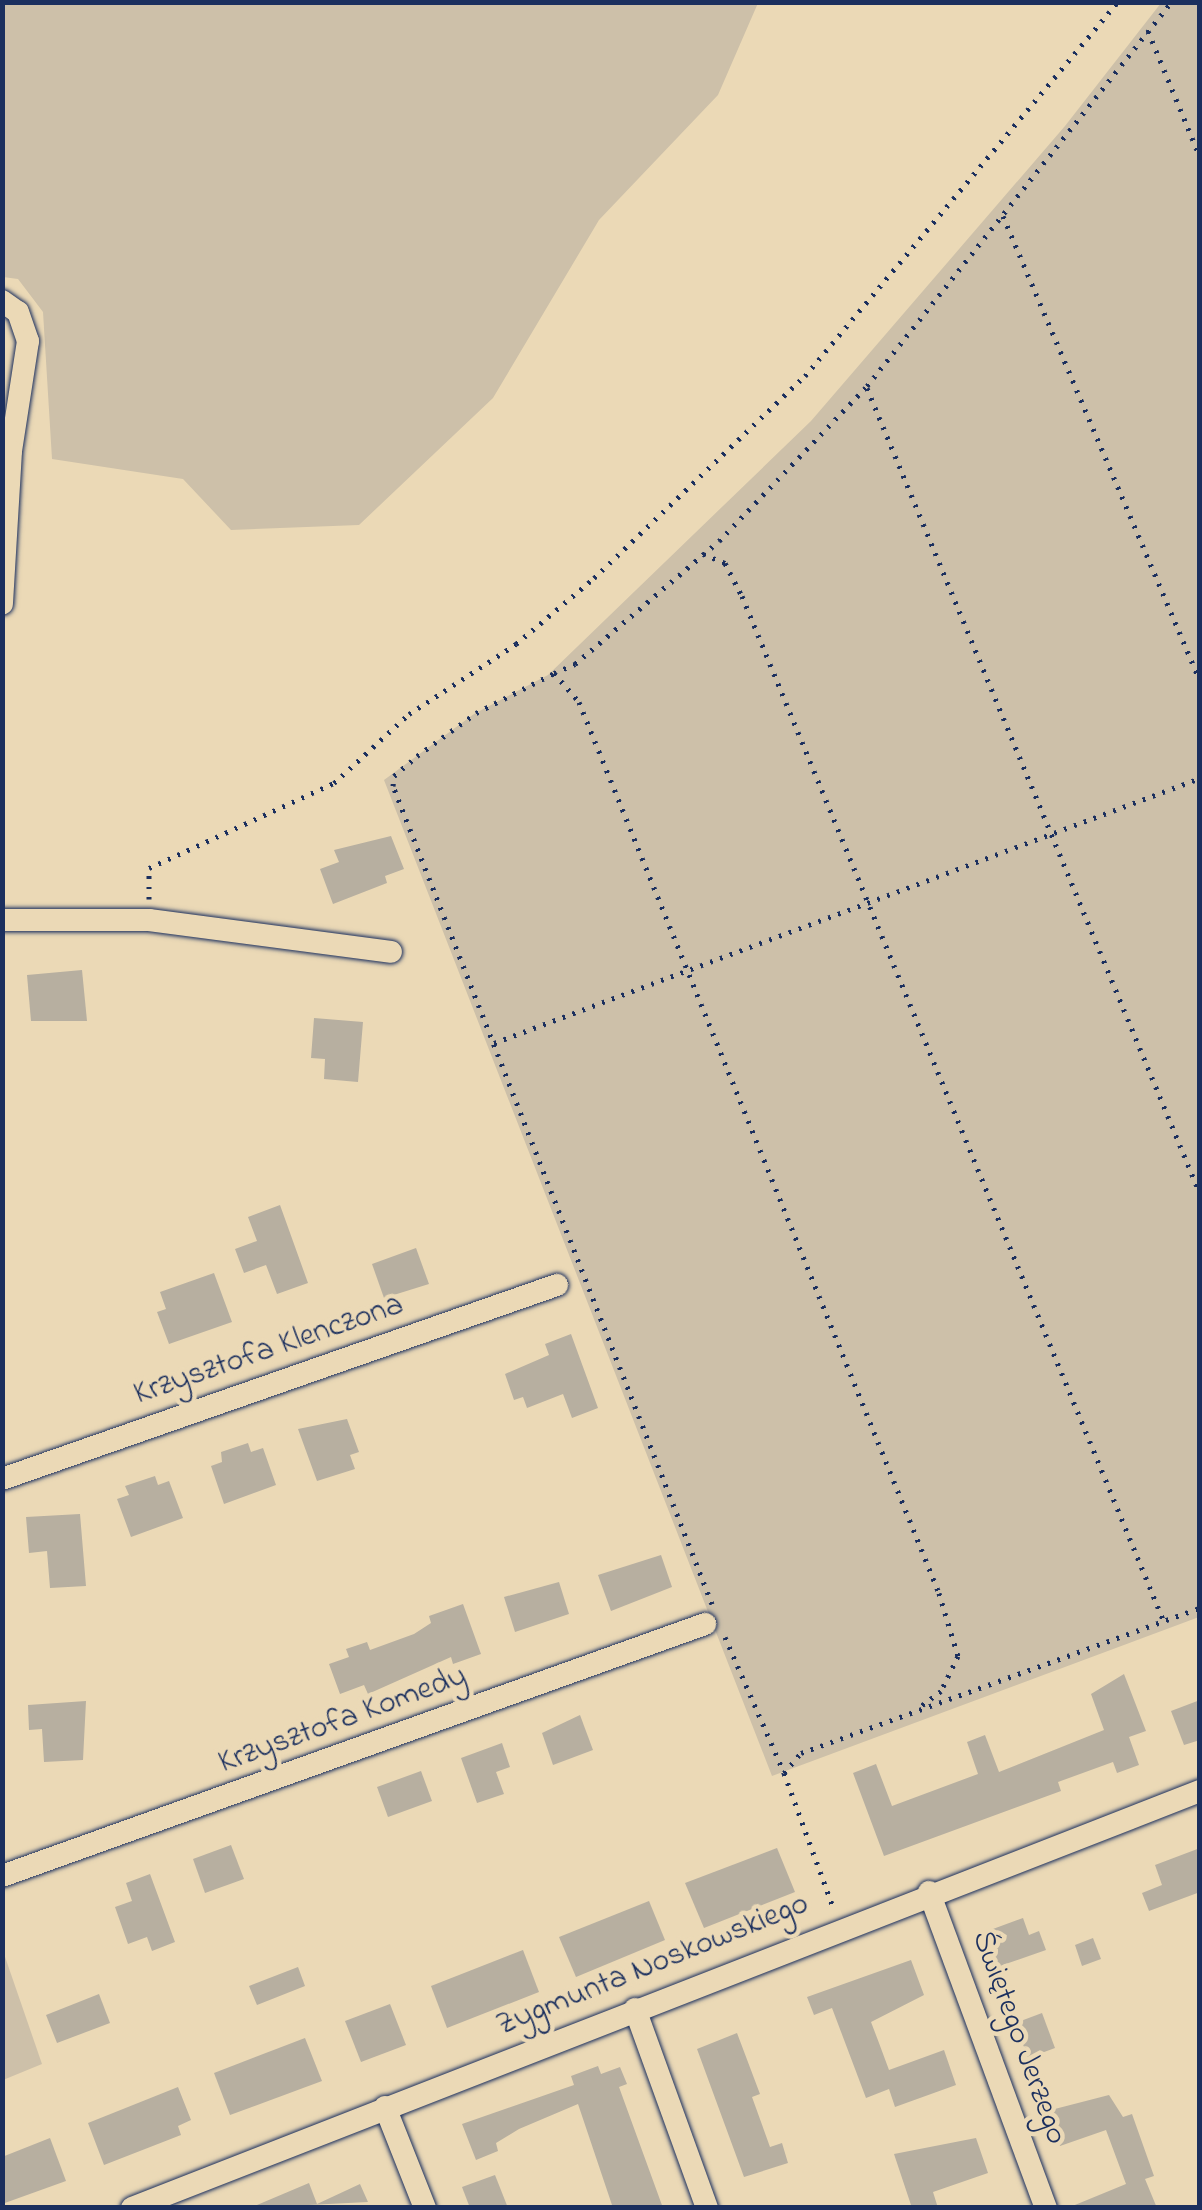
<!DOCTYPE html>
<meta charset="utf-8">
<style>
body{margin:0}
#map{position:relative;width:1202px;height:2210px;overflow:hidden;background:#ebd9b6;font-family:"Indie Flower",sans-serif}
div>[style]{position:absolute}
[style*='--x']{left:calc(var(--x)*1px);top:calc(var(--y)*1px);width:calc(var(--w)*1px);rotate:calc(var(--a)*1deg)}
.green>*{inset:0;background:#cdc0a9}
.building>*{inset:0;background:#b7afa0}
.path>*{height:5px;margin-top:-2.5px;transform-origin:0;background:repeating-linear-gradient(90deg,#1b2f5e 0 2.5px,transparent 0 10.5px)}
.roads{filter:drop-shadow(0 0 2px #1b2f5e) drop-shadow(0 0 2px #1b2f5e)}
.minor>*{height:22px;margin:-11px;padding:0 11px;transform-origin:11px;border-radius:11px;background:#ebd9b6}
span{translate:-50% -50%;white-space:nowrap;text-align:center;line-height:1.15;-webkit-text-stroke:9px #ebd9b6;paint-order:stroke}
.street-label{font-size:32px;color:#1b2f5e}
.frame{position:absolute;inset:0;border:5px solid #1b2f5e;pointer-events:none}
</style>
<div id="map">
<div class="green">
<i style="clip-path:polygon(3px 2px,758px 2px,758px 3px,718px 95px,599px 220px,493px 398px,359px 525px,231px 530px,183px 479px,52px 459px,43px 312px,18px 279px,3px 277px)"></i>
<i style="clip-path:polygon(1161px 3px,1199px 3px,1199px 1617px,772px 1776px,384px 780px,474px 714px,548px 675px,811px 421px,1065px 126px)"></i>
<i style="clip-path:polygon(3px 1951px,42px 2064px,3px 2080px,2px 2080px)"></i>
</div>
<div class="building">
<i style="clip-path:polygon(391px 836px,404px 869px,385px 876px,387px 883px,333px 904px,320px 869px,339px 862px,334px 850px)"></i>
<i style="clip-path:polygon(82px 970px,87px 1021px,31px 1021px,27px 975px)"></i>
<i style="clip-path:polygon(314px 1018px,363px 1022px,358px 1082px,324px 1079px,325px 1059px,311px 1058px)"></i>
<i style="clip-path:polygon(280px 1205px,308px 1283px,277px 1294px,266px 1265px,244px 1273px,235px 1249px,257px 1241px,248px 1217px)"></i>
<i style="clip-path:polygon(416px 1248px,429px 1284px,384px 1298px,372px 1264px)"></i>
<i style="clip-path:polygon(214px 1273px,232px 1322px,169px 1344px,157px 1312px,166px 1309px,160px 1292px)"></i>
<i style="clip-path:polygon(571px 1334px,598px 1408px,572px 1418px,563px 1394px,527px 1408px,523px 1397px,514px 1400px,505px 1374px,549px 1355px,545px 1344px)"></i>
<i style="clip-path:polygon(347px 1419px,359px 1452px,350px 1455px,355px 1469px,317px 1481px,298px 1429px)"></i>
<i style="clip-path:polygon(248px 1443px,251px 1452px,263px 1448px,276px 1485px,224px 1504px,211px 1466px,222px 1462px,221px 1452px)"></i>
<i style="clip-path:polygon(155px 1476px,158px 1485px,169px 1481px,183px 1518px,131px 1537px,117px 1499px,129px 1495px,125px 1486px)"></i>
<i style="clip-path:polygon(80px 1514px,86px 1586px,50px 1588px,47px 1551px,29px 1553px,26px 1517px)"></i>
<i style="clip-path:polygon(661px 1555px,672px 1587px,611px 1611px,598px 1575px)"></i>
<i style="clip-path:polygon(559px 1582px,569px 1614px,515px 1632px,504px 1597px)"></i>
<i style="clip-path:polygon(463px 1604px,481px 1654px,453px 1664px,451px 1657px,368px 1694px,364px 1685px,340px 1694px,329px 1664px,349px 1657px,346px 1649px,367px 1642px,370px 1650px,414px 1634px,431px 1623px,429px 1616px)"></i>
<i style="clip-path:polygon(1124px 1674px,1146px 1731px,1129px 1737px,1139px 1765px,1117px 1773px,1113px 1762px,1058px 1782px,1061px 1791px,884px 1856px,853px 1773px,876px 1764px,892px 1806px,978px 1774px,967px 1742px,985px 1735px,999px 1772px,1104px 1730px,1091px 1694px)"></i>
<i style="clip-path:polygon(1200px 1700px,1200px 1740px,1184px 1745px,1171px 1711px)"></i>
<i style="clip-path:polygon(86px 1701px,83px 1760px,44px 1762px,42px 1729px,29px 1730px,28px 1705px)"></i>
<i style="clip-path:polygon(580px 1715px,593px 1750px,553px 1765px,542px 1733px)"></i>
<i style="clip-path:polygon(502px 1743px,510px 1767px,496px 1772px,504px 1794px,477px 1803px,461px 1758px)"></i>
<i style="clip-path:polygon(421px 1771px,432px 1801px,388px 1817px,377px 1787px)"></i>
<i style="clip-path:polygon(231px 1845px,244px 1879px,205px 1893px,193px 1859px)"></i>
<i style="clip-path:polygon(777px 1848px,795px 1892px,704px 1928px,685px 1883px)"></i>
<i style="clip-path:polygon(1200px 1848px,1200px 1892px,1149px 1911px,1142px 1893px,1162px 1885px,1155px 1865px)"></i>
<i style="clip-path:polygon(150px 1874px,175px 1942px,152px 1951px,147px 1937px,128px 1944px,115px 1907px,132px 1901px,126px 1883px)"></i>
<i style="clip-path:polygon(649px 1901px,665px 1940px,576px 1977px,559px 1937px)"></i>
<i style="clip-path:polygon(1023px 1918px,1029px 1935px,1039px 1931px,1046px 1950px,994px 1968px,982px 1933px)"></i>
<i style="clip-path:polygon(1093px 1938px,1101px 1959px,1082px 1966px,1075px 1945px)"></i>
<i style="clip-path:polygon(523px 1950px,539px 1992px,447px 2028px,431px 1986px)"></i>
<i style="clip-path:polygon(911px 1960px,924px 1995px,871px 2022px,879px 2043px,889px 2070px,944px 2050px,956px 2085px,895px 2107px,889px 2089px,866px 2098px,832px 2008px,814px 2015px,807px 1997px)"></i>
<i style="clip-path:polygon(298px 1967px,305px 1986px,257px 2005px,249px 1986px)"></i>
<i style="clip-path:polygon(99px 1994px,110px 2023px,57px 2043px,46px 2015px)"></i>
<i style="clip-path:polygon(390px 2004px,406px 2045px,361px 2062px,345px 2021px)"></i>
<i style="clip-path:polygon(1042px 2013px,1055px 2048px,1028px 2058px,1015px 2023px)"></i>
<i style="clip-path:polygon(737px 2033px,760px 2094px,752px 2097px,770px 2147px,782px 2143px,788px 2163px,744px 2177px,697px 2049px)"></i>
<i style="clip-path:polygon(305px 2038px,322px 2081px,230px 2115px,214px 2073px)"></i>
<i style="clip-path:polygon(598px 2066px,601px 2074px,620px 2067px,627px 2084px,619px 2087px,663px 2208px,613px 2208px,578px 2104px,519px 2129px,496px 2143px,498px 2151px,476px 2160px,462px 2124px,574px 2085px,571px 2076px)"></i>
<i style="clip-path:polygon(178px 2087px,191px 2120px,178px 2126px,181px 2135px,104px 2165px,88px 2123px)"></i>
<i style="clip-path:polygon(1109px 2095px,1123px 2117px,1132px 2114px,1154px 2176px,1145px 2179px,1157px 2208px,1070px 2207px,1126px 2184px,1106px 2130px,1060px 2146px,1047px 2111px)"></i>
<i style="clip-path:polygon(50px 2138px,66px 2181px,2px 2204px,2px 2157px)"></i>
<i style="clip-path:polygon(976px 2138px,988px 2173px,933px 2192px,938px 2208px,912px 2208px,894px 2154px)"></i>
<i style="clip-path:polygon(495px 2175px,508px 2208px,470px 2208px,462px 2187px)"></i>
<i style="clip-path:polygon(309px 2183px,317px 2204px,360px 2184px,368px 2202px,250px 2208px)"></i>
</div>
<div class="path">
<i style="--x:1148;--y:31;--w:136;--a:67.6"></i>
<i style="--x:1003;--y:216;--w:505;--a:67.04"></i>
<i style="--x:867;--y:388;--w:872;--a:67.55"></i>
<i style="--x:703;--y:554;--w:24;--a:22"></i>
<i style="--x:725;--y:563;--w:37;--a:63"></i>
<i style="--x:742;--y:596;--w:1109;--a:67.64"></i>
<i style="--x:554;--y:673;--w:23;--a:-23"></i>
<i style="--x:575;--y:664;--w:189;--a:-40.5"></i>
<i style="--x:719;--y:541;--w:214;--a:-46.3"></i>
<i style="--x:867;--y:386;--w:490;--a:-51.6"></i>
<i style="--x:149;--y:899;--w:31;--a:-90"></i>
<i style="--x:149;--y:868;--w:204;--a:-24.7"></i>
<i style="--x:334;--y:783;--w:102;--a:-42.6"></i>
<i style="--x:409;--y:714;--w:128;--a:-33.2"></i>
<i style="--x:516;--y:644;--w:102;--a:-40.2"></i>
<i style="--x:594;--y:578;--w:292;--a:-43.8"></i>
<i style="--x:805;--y:376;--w:488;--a:-50.1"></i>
<i style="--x:494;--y:1043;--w:754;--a:-20.57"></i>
<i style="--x:712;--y:1604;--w:878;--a:-111.3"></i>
<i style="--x:393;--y:786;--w:10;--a:-84"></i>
<i style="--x:394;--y:776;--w:30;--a:-41"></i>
<i style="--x:417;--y:756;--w:73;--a:-36.1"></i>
<i style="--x:476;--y:713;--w:88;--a:-27.1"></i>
<i style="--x:554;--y:673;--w:38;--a:49"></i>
<i style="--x:579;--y:702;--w:961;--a:68"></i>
<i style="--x:939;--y:1593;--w:66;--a:73.2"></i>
<i style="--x:958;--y:1656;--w:39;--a:116"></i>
<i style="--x:941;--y:1691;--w:25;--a:143"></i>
<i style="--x:725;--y:1637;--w:148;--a:66.5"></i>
<i style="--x:784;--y:1773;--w:146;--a:69.9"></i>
<i style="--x:784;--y:1773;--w:26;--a:-50"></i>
<i style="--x:801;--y:1753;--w:425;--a:-20"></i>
</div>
<div class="roads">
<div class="minor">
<i style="--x:2;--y:301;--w:19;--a:35"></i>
<i style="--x:18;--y:312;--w:31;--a:71"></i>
<i style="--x:28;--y:341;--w:111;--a:98.8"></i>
<i style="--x:11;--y:451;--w:153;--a:93.4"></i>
<i style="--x:2;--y:920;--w:147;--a:0"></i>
<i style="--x:149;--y:920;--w:244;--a:7.5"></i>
<i style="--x:2;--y:1479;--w:588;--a:-19.27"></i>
<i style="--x:2;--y:1876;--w:747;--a:-19.72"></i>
<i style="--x:929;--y:1892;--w:337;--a:69.7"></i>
<i style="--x:635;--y:2009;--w:212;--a:70.1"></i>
<i style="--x:385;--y:2107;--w:109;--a:68.4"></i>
<i style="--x:132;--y:2208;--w:1147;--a:-21.33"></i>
</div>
</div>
<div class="street-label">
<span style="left:269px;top:1351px;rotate:-19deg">Krzysztofa Klenczona</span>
<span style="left:343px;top:1721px;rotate:-20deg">Krzysztofa Komedy</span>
<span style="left:653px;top:1966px;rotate:-22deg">Zygmunta Noskowskiego</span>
<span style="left:1018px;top:2038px;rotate:70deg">Świętego Jerzego</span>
</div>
<div class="frame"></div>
</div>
